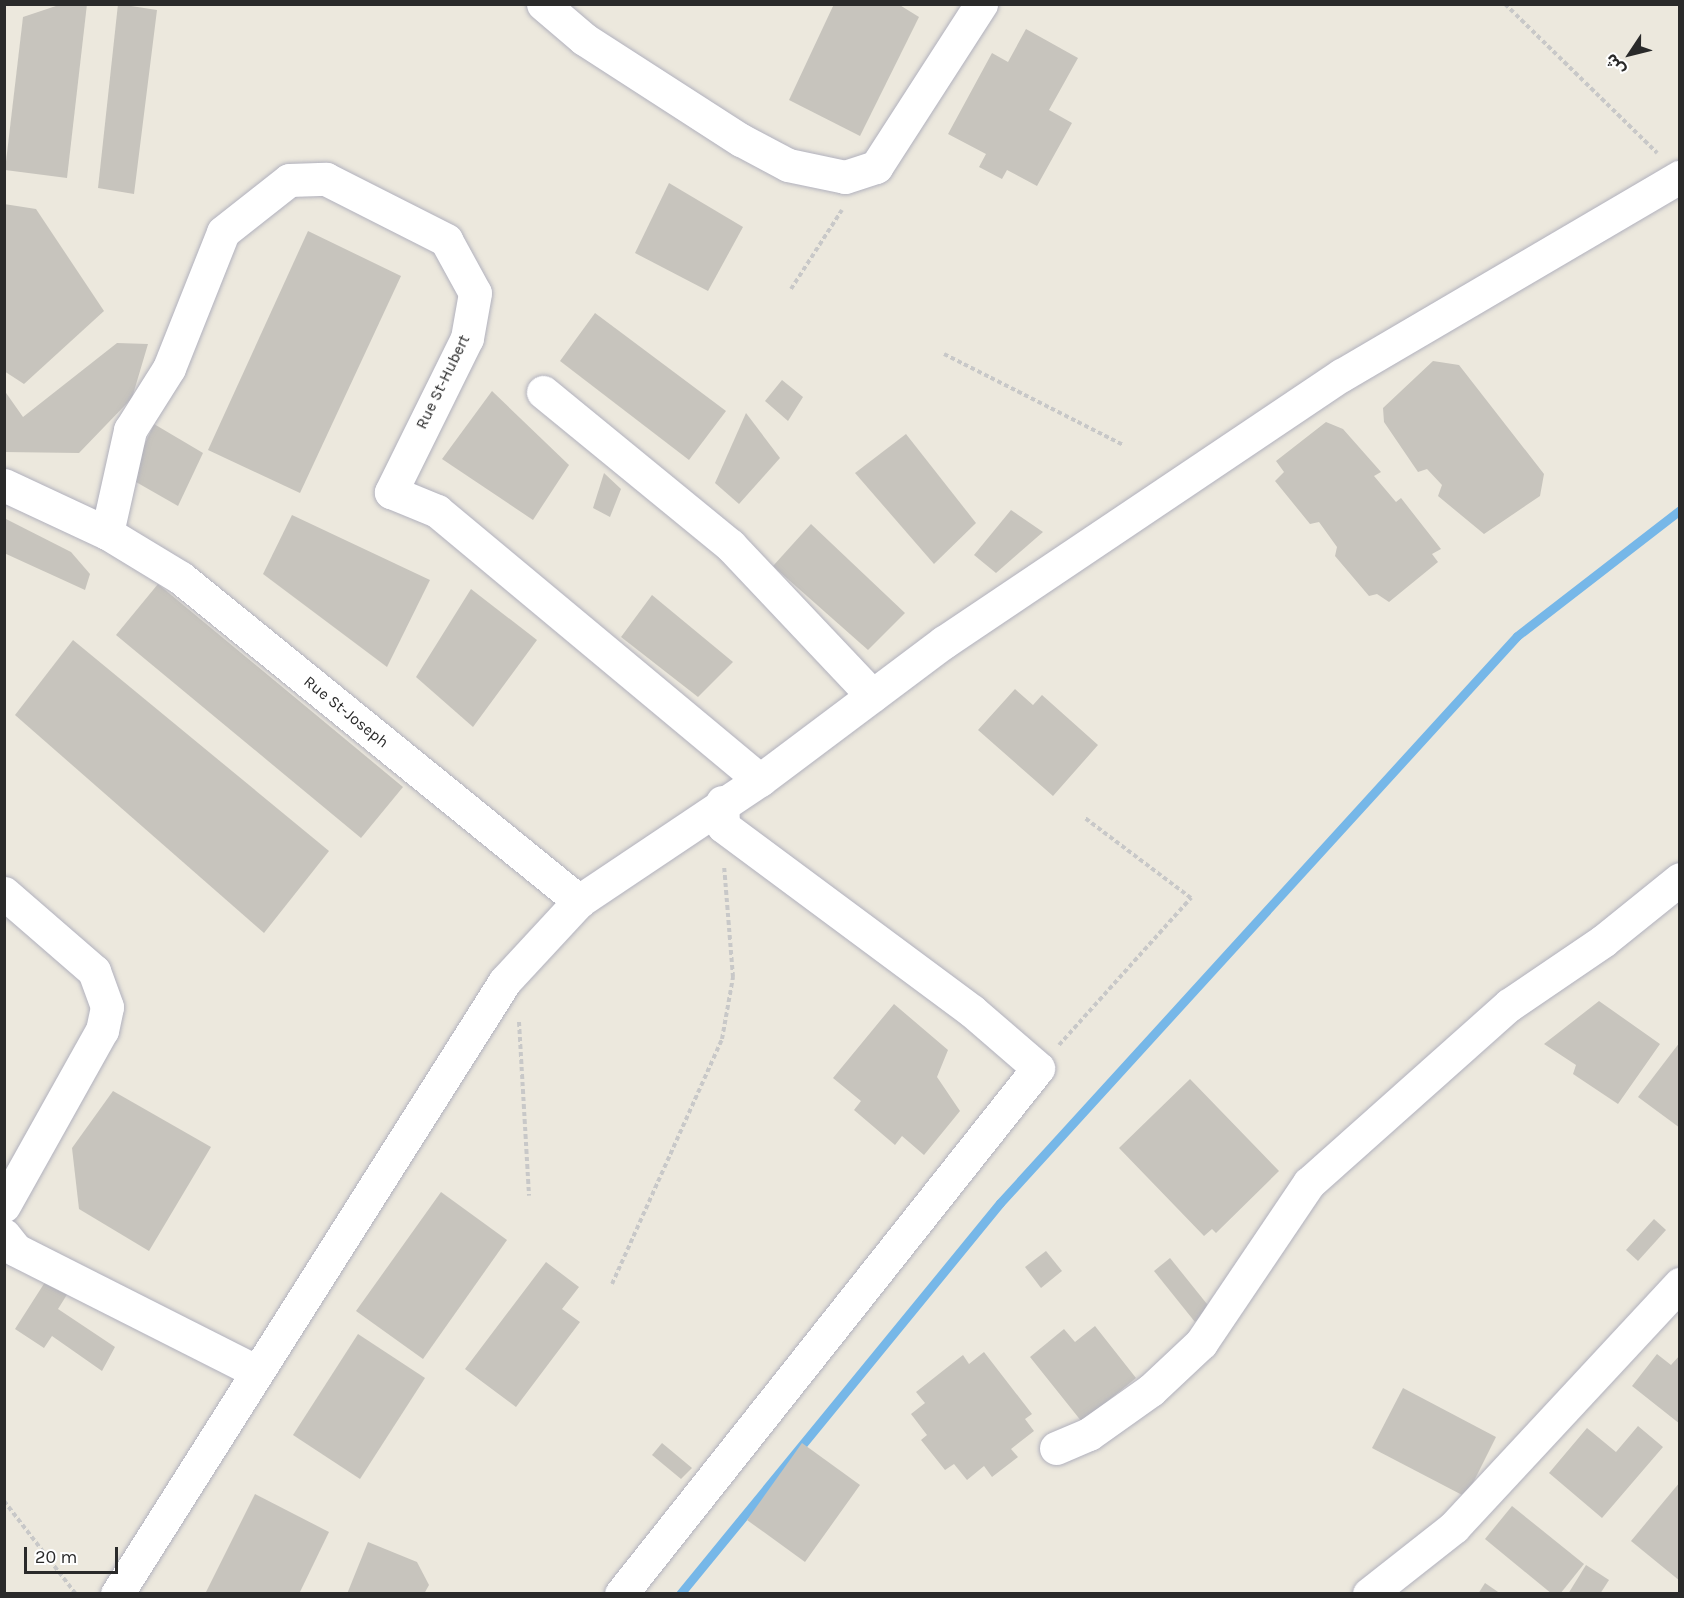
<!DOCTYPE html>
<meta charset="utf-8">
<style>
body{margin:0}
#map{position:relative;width:1684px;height:1598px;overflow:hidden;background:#ece8dd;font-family:Karla,"Noto Sans Arabic",sans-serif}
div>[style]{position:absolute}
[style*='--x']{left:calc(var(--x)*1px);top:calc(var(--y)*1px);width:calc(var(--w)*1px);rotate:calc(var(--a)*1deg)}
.stream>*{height:9px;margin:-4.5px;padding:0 4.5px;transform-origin:4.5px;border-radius:4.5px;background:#76b7e8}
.building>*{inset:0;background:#c7c4bd}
.path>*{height:4px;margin-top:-2px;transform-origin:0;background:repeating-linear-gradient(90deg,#c8c8c8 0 4.5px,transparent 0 7.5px)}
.roads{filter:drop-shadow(0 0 2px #b1b1bd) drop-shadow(0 0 2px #b1b1bd)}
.minor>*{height:33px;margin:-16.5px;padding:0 16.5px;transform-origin:16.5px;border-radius:16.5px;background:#fff}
span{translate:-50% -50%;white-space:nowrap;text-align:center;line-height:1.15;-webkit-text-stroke:5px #fff;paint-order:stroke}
.street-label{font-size:16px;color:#2a2a2a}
.frame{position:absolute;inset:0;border:6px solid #2a2a2a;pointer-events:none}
.north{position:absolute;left:1600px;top:24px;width:60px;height:60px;-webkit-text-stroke:4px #fff;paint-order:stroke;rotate:235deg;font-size:16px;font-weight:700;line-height:24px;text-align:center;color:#2a2a2a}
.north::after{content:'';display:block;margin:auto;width:21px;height:27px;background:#2a2a2a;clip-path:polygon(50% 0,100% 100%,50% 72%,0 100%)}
.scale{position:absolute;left:24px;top:1547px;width:94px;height:27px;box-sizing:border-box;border:3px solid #2a2a2a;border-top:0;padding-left:8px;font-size:18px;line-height:21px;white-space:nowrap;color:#2a2a2a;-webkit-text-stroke:4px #fff;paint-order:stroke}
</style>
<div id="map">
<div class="stream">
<i style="--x:680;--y:1594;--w:505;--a:-50.7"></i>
<i style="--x:1000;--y:1203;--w:767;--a:-47.64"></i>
<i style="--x:1517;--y:636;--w:206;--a:-37.7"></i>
</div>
<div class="building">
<i style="clip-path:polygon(62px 4px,87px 4px,67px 178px,5px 170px,23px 17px)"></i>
<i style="clip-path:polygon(118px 4px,157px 10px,134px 194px,98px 188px)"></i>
<i style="clip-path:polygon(834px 4px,898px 4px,919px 17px,860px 136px,789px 100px)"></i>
<i style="clip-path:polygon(1026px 29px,1078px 58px,1049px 110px,1072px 123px,1037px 186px,1007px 170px,1002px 179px,979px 167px,986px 154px,948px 134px,992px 53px,1008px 62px)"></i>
<i style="clip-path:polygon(669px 183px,743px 227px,708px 291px,635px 253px)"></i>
<i style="clip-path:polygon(4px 204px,36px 209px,104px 311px,24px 384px,4px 371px)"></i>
<i style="clip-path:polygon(308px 231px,401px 276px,300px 493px,208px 450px)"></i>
<i style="clip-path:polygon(595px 313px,726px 411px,689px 460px,560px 361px)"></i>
<i style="clip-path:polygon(117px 343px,148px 344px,132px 398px,79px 453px,4px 452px,4px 390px,23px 417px)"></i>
<i style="clip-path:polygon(1433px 361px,1459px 365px,1544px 474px,1540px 496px,1484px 534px,1438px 496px,1442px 485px,1427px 469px,1418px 472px,1384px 422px,1383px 408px)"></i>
<i style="clip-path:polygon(782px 380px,803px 397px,788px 421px,765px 401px)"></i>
<i style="clip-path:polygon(492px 391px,569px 465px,533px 520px,442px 459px)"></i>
<i style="clip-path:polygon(746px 413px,780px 458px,739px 504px,715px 483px)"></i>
<i style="clip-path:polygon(1326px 422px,1343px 429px,1381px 472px,1374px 476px,1396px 502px,1401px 498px,1441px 549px,1432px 554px,1438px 562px,1389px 602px,1377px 594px,1369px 596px,1335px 556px,1337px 547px,1319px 522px,1310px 524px,1275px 481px,1284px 472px,1276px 461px)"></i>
<i style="clip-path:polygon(154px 424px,203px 453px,178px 506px,129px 478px)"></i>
<i style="clip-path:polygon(906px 434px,976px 523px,934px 564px,855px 473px)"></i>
<i style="clip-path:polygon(604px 473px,621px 489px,610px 517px,593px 508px)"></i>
<i style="clip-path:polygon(1011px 510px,1043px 532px,996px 573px,974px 555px)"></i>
<i style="clip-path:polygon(292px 515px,430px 580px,387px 667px,263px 574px)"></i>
<i style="clip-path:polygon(4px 518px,71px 552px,90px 574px,85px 590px,4px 553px)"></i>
<i style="clip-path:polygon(811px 524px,905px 613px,868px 650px,773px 566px)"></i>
<i style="clip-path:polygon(158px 584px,403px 787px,361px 838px,116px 635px)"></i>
<i style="clip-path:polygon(471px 589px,537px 640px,473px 727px,416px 677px)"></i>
<i style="clip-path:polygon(652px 595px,733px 662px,698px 697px,621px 637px)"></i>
<i style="clip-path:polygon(73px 640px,329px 851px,264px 933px,15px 715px)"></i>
<i style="clip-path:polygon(1015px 689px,1033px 705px,1042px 695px,1098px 745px,1053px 796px,978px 730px)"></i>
<i style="clip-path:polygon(1599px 1001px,1660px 1044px,1618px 1104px,1573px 1074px,1576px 1065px,1544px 1044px)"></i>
<i style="clip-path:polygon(894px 1004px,948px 1050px,937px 1077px,960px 1111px,924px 1155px,902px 1136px,895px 1145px,854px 1110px,861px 1101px,833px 1078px)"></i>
<i style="clip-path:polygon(1680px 1042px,1680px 1128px,1638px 1097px)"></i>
<i style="clip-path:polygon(1190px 1079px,1279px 1171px,1216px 1233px,1212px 1229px,1204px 1236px,1119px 1148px)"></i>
<i style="clip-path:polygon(113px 1091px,211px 1147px,149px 1251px,79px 1209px,72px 1148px)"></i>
<i style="clip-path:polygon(441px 1192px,507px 1240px,423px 1359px,356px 1311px)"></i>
<i style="clip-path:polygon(1654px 1219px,1666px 1230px,1638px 1261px,1626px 1250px)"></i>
<i style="clip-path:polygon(1046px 1251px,1062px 1271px,1041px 1288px,1025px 1267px)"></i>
<i style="clip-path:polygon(1170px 1258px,1211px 1309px,1195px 1322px,1154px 1271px)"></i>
<i style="clip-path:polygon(546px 1262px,579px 1287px,562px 1309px,580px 1322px,516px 1407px,465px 1369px)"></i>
<i style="clip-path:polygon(47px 1279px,68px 1293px,58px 1309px,115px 1347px,102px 1371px,52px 1336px,44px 1348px,15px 1329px)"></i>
<i style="clip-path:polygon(1095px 1326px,1136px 1378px,1082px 1422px,1030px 1357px,1064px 1329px,1075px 1342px)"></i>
<i style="clip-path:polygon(358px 1334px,425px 1378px,360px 1479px,293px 1435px)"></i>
<i style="clip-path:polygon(984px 1352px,1032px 1414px,1025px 1419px,1034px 1431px,1011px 1449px,1018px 1457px,992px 1477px,984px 1466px,967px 1480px,954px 1464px,945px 1470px,921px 1440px,927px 1435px,911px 1414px,925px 1403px,916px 1392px,963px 1355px,969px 1364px)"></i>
<i style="clip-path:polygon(1657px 1354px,1671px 1365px,1680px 1355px,1680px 1424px,1632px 1386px)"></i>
<i style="clip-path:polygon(1403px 1388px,1496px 1437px,1466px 1497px,1372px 1448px)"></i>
<i style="clip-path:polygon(1638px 1426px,1663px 1447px,1602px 1518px,1549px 1473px,1587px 1428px,1616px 1452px)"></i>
<i style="clip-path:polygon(662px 1443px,692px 1468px,681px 1479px,652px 1455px)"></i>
<i style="clip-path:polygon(802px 1443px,860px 1485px,805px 1562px,747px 1520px)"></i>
<i style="clip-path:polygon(1680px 1482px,1680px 1581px,1631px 1541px)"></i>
<i style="clip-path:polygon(255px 1494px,329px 1532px,299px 1594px,205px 1594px)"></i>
<i style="clip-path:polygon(1512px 1506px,1584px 1564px,1560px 1594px,1552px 1594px,1485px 1539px)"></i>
<i style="clip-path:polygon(368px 1542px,417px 1562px,429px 1585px,424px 1594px,347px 1594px)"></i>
<i style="clip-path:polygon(1586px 1565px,1609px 1580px,1600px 1594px,1568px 1594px)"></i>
<i style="clip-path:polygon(1485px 1583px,1501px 1594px,1478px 1594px)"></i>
</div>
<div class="path">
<i style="--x:1505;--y:4;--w:213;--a:44.4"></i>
<i style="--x:791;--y:289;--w:94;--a:-57.2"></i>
<i style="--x:944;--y:354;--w:201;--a:26.9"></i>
<i style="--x:519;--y:1022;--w:174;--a:86.7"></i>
<i style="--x:1059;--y:1045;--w:198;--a:-48.1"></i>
<i style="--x:1191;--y:898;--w:133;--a:-143"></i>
<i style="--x:612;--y:1284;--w:269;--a:-65.8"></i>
<i style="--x:722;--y:1039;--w:63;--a:-79.9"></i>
<i style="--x:733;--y:977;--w:111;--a:-94.6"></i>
<i style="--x:4;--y:1501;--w:118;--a:52.3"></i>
</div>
<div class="roads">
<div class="minor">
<i style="--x:543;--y:4;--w:54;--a:40.5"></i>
<i style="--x:584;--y:39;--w:187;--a:32.8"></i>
<i style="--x:741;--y:140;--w:53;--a:28"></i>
<i style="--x:788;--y:165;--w:58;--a:11.9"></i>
<i style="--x:845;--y:177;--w:33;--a:-18"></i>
<i style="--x:876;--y:167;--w:194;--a:-57.2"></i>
<i style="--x:543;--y:392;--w:242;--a:39.3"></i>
<i style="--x:730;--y:545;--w:207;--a:46.6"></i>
<i style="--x:4;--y:485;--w:114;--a:25"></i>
<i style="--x:107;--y:533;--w:87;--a:31.3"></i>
<i style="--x:181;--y:578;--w:513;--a:39.06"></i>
<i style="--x:107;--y:533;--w:106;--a:-77.4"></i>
<i style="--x:130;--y:430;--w:73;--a:-57.8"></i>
<i style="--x:169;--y:368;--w:146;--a:-68.3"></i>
<i style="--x:223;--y:232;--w:84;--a:-38.2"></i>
<i style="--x:289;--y:180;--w:37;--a:-2"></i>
<i style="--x:326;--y:179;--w:135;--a:26.9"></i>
<i style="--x:446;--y:240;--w:60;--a:61.3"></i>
<i style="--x:475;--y:293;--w:46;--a:100.1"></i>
<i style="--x:467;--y:338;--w:172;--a:116.3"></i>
<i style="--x:391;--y:492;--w:50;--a:22.4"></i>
<i style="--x:437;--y:511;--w:420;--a:39.8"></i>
<i style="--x:4;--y:893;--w:119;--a:40.9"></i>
<i style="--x:94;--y:971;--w:38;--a:70"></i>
<i style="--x:107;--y:1007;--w:24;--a:102"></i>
<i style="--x:102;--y:1030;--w:201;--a:119.2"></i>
<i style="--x:4;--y:1235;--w:19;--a:51"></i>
<i style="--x:16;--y:1250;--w:270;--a:26.8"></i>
<i style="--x:1056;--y:1448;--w:36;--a:-23"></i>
<i style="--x:1089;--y:1434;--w:76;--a:-35.4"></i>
<i style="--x:1151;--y:1390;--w:69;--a:-43.2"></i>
<i style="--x:1201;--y:1343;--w:193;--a:-56"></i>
<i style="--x:1309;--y:1183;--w:268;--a:-41.7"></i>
<i style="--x:1509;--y:1005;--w:114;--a:-34.2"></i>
<i style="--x:1603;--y:941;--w:99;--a:-38.8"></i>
<i style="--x:117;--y:1594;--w:725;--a:-57.67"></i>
<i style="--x:505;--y:981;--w:109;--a:-47.2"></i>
<i style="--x:579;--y:901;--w:218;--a:-33.8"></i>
<i style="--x:760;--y:780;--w:230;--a:-36.9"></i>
<i style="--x:944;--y:642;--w:479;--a:-33.9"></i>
<i style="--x:1342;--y:375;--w:392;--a:-30.4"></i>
<i style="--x:621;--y:1594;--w:671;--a:-51.59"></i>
<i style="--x:1038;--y:1068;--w:87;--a:-139.2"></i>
<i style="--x:972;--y:1011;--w:310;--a:-143.4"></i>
<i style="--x:723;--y:826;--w:24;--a:-92"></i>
<i style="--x:1369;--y:1594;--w:108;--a:-38.2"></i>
<i style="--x:1454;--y:1527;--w:332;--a:-47.1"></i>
</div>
</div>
<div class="street-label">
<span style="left:443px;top:382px;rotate:-64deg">Rue St-Hubert</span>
<span style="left:346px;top:712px;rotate:39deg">Rue St-Joseph</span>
</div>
<div class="frame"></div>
<div class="north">ش</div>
<div class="scale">20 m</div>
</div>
